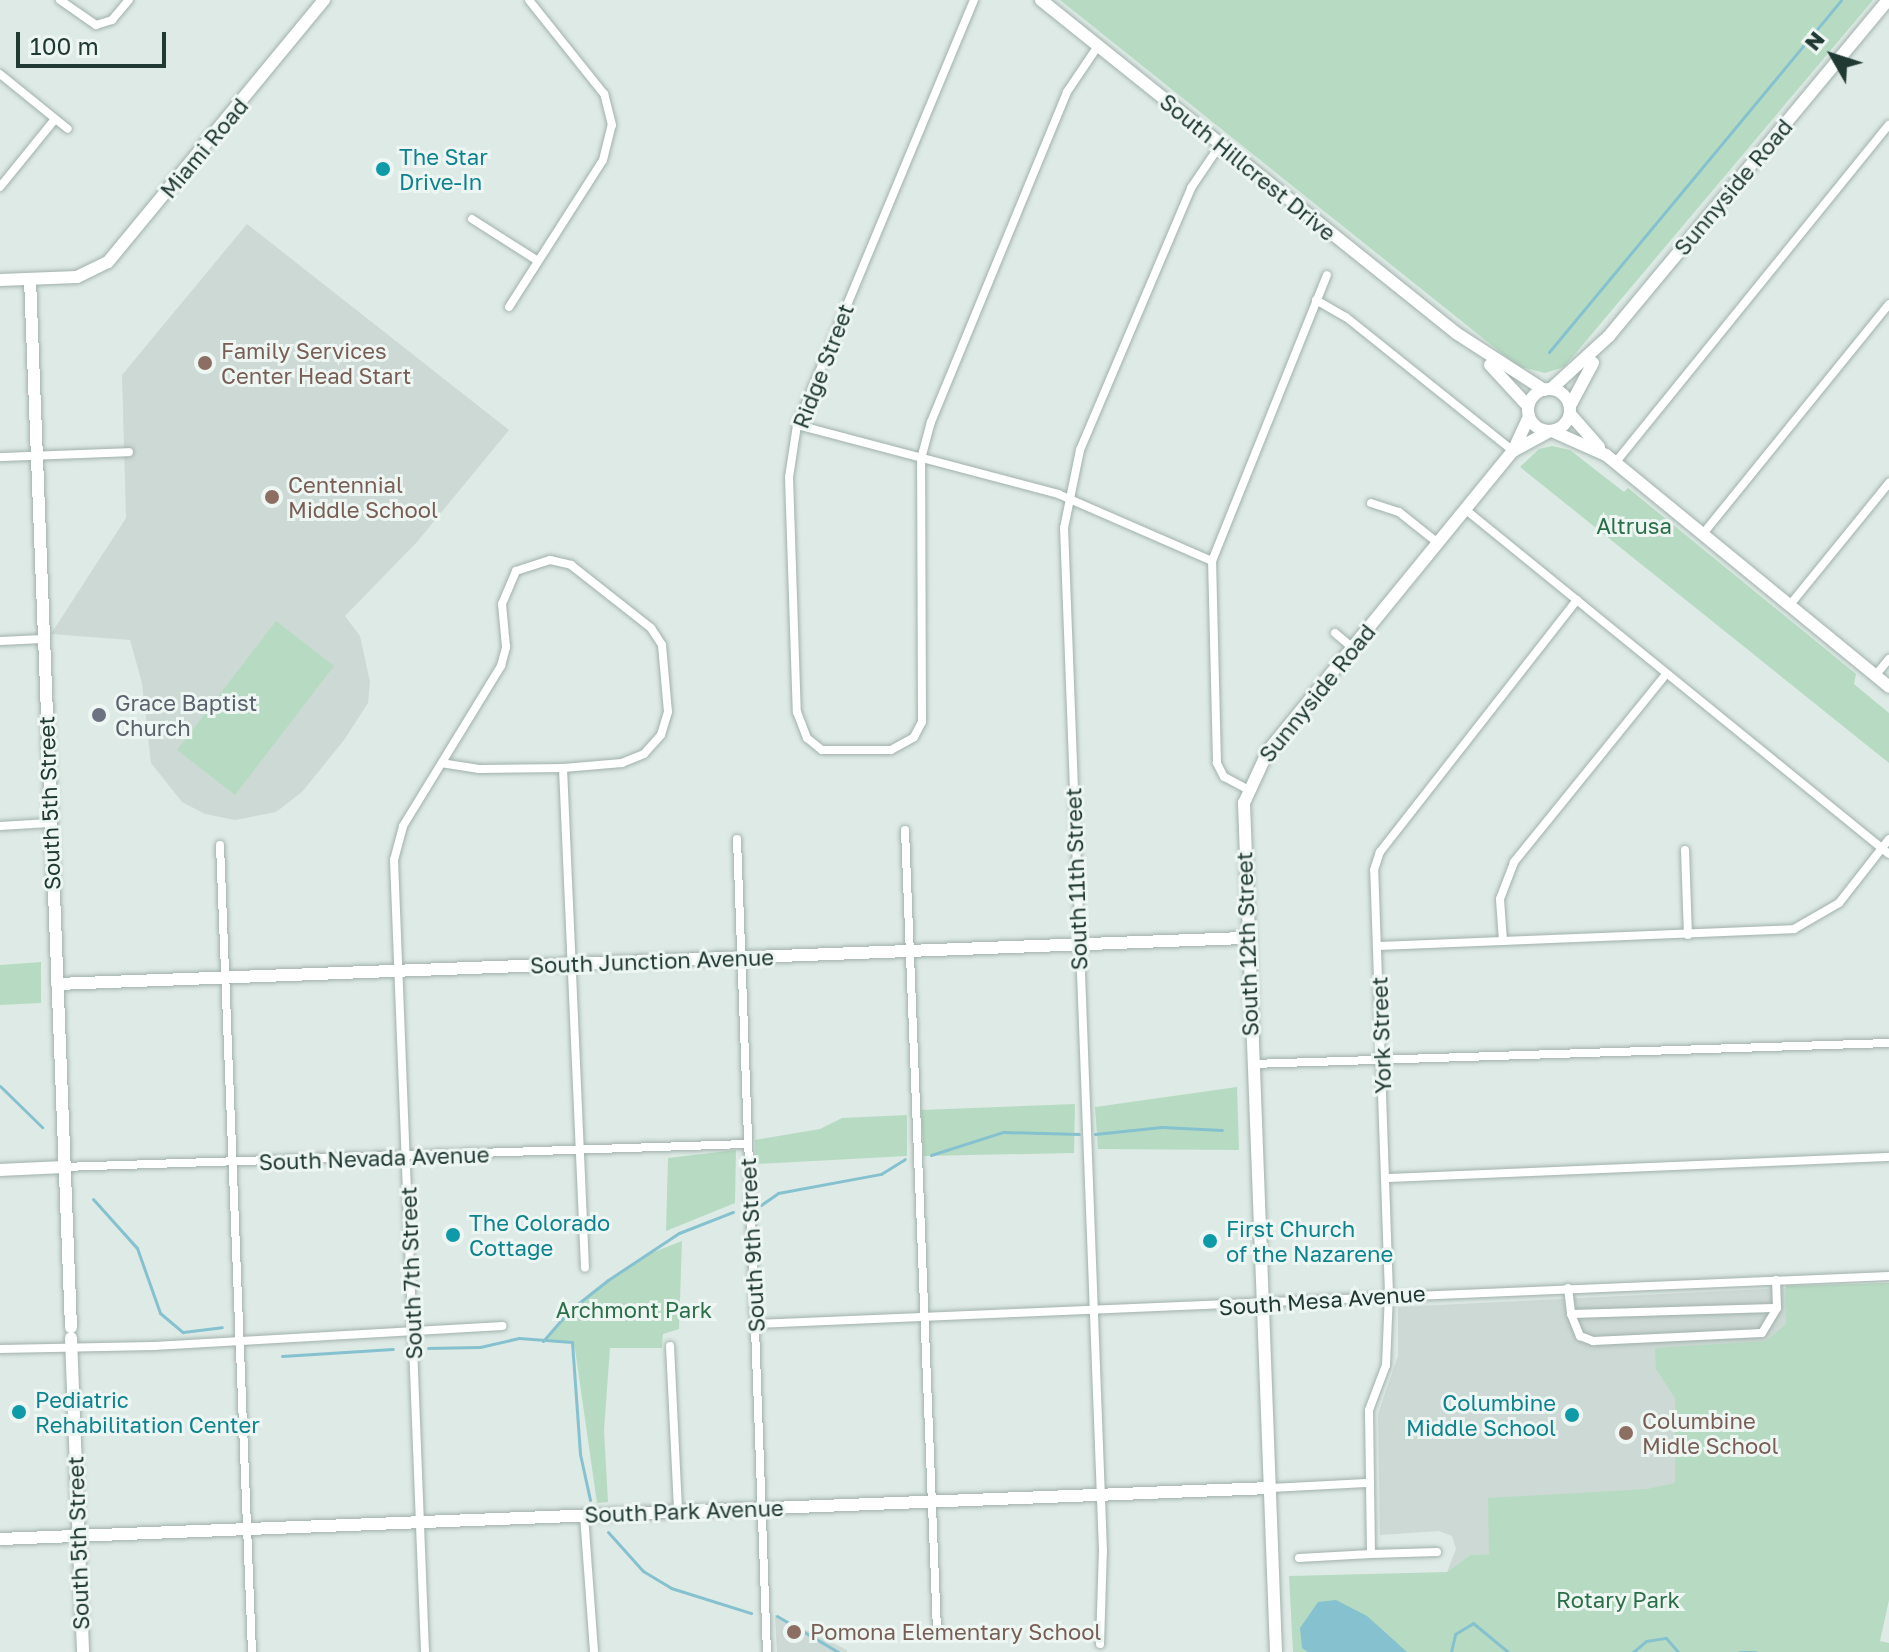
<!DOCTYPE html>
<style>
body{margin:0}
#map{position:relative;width:1889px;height:1652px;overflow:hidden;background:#deeae5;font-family:"Golos Text",sans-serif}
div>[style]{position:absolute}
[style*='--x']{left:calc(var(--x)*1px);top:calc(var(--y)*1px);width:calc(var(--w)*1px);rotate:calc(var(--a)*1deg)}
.built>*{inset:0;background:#cdd9d4}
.green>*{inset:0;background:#b7dbc2}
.water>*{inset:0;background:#86c1cf}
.stream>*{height:3px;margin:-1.5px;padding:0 1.5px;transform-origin:1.5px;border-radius:1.5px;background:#86c1cf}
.roads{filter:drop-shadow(0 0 2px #a1b1ac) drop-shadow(0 0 2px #a1b1ac)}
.street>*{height:8px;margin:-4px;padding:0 4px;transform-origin:4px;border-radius:4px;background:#fff}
.secondary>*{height:12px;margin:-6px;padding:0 6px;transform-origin:6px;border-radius:6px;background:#fff}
.secondary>.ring{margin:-6px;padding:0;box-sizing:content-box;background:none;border:12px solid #fff;border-radius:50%}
.dots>*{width:22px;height:22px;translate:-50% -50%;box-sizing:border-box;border:4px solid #eef6f3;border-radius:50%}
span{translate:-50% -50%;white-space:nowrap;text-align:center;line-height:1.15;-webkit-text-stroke:6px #eef6f3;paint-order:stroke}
.street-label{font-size:22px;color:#203933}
.culture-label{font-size:22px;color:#0d838f}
.left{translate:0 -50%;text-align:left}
.right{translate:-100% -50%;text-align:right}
.education-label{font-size:22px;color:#785e54}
.park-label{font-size:22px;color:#2b6f48}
.worship-label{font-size:22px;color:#5b616d}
.north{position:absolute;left:1793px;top:16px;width:80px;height:80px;-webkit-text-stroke:6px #eef6f3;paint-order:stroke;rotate:309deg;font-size:22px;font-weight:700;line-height:32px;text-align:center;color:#203933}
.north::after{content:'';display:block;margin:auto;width:28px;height:36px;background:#203933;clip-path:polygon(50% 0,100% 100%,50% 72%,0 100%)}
.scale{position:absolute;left:16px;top:32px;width:150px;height:36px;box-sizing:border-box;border:4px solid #203933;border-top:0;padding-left:10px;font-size:24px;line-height:28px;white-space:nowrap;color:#203933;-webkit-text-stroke:6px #eef6f3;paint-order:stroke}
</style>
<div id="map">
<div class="built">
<i style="clip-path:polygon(247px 224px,509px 430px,417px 542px,345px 616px,360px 636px,370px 682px,368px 703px,344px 740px,302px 792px,276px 812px,235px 820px,205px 814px,182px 802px,151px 763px,142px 683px,130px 640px,51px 634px,126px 518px,122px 375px)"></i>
<i style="clip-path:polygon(1889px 1283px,1853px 1539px,1470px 1555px,1447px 1572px,1456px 1549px,1452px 1536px,1439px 1531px,1380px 1535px,1378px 1414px,1398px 1356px,1398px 1307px)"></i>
<i style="clip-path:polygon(775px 1615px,847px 1650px,847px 1652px,777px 1652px)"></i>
</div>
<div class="green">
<i style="clip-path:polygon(1060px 0,1873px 0,1564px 367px,1545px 373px,1521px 367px,1504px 355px)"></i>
<i style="clip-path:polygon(1552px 446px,1570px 450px,1624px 492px,1628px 488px,1856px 674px,1854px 684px,1889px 713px,1889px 763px,1520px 467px,1539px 449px)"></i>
<i style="clip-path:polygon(276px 621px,334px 666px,235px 795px,177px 750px)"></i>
<i style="clip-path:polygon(41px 962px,41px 1003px,0 1005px,0 965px)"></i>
<i style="clip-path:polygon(1237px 1087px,1239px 1150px,1098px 1149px,1095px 1107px)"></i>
<i style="clip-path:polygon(1075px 1104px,1074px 1153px,924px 1156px,921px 1110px)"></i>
<i style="clip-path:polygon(907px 1115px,907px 1156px,756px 1164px,755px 1140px,820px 1129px,842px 1118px)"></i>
<i style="clip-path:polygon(736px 1150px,735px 1203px,666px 1231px,668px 1158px)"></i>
<i style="clip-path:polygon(682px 1241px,679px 1329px,663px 1334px,662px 1348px,610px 1348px,604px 1430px,608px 1502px,597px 1503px,575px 1349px,571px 1342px,543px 1341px,570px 1310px,608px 1280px,646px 1255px)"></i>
<i style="clip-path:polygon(1889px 1283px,1889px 1600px,1880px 1641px,1889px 1643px,1889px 1652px,1293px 1652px,1289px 1576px,1447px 1572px,1470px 1555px,1489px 1554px,1488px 1498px,1647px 1489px,1675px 1483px,1675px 1398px,1656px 1369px,1655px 1348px,1766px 1341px,1786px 1324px,1786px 1286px)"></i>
</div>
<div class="water">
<i style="clip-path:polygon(1336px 1600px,1367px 1616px,1407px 1652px,1308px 1652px,1302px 1648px,1300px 1628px,1318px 1602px)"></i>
</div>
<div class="stream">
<i style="--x:1549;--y:352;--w:457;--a:-50.3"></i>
<i style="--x:0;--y:1086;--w:59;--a:44.3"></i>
<i style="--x:1095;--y:1134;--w:67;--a:-6"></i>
<i style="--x:1162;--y:1127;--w:60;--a:2.9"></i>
<i style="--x:931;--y:1155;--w:76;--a:-17.7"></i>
<i style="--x:1003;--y:1132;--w:76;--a:1.5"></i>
<i style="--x:93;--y:1199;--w:66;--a:48.1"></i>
<i style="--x:137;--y:1248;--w:69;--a:70.5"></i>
<i style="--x:160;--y:1313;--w:30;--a:40"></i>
<i style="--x:183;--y:1332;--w:39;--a:-7"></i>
<i style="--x:761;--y:1205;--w:21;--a:-35"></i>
<i style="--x:778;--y:1193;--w:105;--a:-10.5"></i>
<i style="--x:881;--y:1174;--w:28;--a:-32"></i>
<i style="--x:543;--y:1341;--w:41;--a:-48.9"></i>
<i style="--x:570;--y:1310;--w:48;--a:-38.3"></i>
<i style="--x:608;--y:1280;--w:85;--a:-33.5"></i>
<i style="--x:679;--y:1233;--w:58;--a:-21.3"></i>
<i style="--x:428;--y:1348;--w:52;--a:-1.1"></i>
<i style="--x:480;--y:1347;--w:40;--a:-13"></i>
<i style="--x:519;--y:1338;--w:53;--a:4.3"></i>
<i style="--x:572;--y:1342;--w:112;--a:85.9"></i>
<i style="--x:580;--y:1454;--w:47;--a:77.7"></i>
<i style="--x:282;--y:1356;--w:111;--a:-3.6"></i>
<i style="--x:608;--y:1532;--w:52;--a:48.1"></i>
<i style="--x:643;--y:1571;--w:33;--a:31"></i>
<i style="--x:671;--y:1588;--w:84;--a:17.4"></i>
<i style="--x:777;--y:1616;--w:71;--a:30.5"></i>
<i style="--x:1451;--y:1652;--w:18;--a:-77"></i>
<i style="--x:1455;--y:1634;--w:21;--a:-31"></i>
<i style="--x:1473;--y:1623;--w:45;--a:39.6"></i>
<i style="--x:1633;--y:1652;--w:17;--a:-40"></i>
<i style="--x:1646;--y:1641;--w:20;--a:-9"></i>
<i style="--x:1666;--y:1638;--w:18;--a:49"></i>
<i style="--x:1740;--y:1652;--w:15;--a:0"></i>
</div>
<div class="roads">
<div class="street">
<i style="--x:60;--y:0;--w:44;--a:34.8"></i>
<i style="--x:96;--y:25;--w:17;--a:-17"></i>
<i style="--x:112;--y:20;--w:26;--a:-50"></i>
<i style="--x:974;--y:0;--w:460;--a:112.6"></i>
<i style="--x:797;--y:425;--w:53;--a:98.7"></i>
<i style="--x:789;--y:477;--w:235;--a:88.1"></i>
<i style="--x:797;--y:712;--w:28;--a:69"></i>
<i style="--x:807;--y:738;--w:19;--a:39"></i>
<i style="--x:822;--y:750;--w:69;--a:0"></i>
<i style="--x:891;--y:750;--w:26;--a:-29"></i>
<i style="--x:914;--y:737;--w:17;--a:-62"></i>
<i style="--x:922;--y:722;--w:263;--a:-90.2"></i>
<i style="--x:921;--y:459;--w:38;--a:-75"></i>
<i style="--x:931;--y:422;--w:357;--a:-67.6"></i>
<i style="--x:1067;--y:92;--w:55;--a:-56"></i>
<i style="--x:0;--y:74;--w:87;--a:39"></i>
<i style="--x:0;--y:187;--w:87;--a:-51"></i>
<i style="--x:472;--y:219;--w:78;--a:32.5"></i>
<i style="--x:1316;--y:300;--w:34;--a:30"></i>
<i style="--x:1346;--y:317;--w:214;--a:38.7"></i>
<i style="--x:509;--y:307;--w:174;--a:-57.4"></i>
<i style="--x:603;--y:160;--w:36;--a:-76"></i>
<i style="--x:612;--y:125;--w:32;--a:-104"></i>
<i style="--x:604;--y:94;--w:120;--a:-128.6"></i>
<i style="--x:797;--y:425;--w:270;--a:14.8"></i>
<i style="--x:1058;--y:494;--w:168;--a:23.5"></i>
<i style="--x:0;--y:457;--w:129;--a:-2.2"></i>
<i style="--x:1615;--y:463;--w:435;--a:-51"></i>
<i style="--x:1371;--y:503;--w:29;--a:18"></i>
<i style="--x:1399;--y:512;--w:50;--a:38.5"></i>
<i style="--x:1466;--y:510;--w:545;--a:39.12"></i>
<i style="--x:1702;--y:535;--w:297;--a:-51"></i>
<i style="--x:1789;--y:606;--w:159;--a:-50.9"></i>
<i style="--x:1335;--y:633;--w:23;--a:40"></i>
<i style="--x:0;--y:641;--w:43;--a:-2.7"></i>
<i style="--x:1875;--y:676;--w:22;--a:-51"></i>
<i style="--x:563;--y:768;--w:500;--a:87.48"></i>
<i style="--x:1247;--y:789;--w:26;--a:-152"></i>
<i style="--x:1224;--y:777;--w:16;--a:-117"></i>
<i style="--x:1217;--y:763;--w:202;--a:-91.4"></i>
<i style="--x:1212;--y:561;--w:308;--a:-68.1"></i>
<i style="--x:0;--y:826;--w:49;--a:-3.5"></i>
<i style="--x:905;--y:830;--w:801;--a:87.71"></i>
<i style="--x:737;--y:839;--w:814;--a:87.89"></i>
<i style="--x:220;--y:845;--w:808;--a:87.73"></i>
<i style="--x:1685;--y:850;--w:85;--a:88"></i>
<i style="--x:1503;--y:941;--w:42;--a:-94.1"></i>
<i style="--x:1500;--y:899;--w:40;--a:-69"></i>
<i style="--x:1514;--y:862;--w:242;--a:-51"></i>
<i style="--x:1377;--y:946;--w:417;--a:-2.3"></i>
<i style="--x:1794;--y:929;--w:52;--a:-30"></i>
<i style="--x:1839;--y:903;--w:81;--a:-52"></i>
<i style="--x:1252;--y:1064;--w:637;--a:-1.89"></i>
<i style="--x:63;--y:1167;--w:684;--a:-1.93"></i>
<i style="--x:1387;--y:1178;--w:502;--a:-2.4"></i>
<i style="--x:1568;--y:1288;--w:26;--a:83"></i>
<i style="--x:1571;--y:1314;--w:206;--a:-1.7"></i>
<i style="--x:1777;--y:1308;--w:28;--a:-92"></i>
<i style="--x:1571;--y:1314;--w:24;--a:68"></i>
<i style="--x:1580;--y:1336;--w:14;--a:21"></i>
<i style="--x:1593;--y:1341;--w:169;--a:-2.7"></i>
<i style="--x:1762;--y:1333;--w:29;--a:-59"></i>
<i style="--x:756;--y:1324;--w:1134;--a:-2.43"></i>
<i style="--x:670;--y:1346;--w:166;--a:87.2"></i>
<i style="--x:0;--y:1349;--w:154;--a:-1.1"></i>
<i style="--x:154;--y:1346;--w:349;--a:-3.3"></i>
<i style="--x:1270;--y:1488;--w:97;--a:-3"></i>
<i style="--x:584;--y:1515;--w:137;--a:85.8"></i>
<i style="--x:1371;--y:1554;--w:66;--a:-1.7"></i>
<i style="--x:1299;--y:1558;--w:72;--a:-3.2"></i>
<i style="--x:1371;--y:1554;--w:144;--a:-90.8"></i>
<i style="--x:1369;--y:1410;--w:48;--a:-69.3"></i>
<i style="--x:1386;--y:1365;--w:71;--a:-87.6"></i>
<i style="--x:1389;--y:1294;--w:424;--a:-92"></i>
<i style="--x:1374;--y:870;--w:19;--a:-72"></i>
<i style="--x:1380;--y:852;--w:320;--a:-52"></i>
<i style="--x:1100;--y:1644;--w:93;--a:-88.2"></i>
<i style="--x:1103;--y:1551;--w:1024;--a:-92.18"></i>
<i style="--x:1064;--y:528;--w:80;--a:-78.4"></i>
<i style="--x:1080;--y:450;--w:285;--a:-67"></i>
<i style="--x:1191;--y:188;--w:52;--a:-56"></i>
<i style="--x:425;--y:1652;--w:793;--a:-92.24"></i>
<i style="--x:394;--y:860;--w:35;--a:-75"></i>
<i style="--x:403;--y:826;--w:188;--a:-58.5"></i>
<i style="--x:501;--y:666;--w:20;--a:-75"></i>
<i style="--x:506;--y:647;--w:43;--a:-95.3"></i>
<i style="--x:502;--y:604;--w:36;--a:-67"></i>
<i style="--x:516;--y:571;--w:36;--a:-18"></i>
<i style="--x:550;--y:560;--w:22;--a:13"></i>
<i style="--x:571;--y:565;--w:102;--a:38.2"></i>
<i style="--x:651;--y:628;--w:20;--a:57"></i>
<i style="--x:662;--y:645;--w:67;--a:84.9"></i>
<i style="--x:668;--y:712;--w:24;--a:107"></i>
<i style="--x:661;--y:735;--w:25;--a:132"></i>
<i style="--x:644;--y:754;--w:24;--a:158"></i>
<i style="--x:622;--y:763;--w:59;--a:175.2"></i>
<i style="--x:563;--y:768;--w:84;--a:179.3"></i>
<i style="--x:479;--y:769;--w:37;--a:-171"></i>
</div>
<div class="secondary">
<i style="--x:1041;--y:0;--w:532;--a:38.74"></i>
<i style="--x:1456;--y:333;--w:105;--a:32.9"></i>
<i style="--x:30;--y:279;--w:1049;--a:87.76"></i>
<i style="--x:0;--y:280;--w:77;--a:-2.2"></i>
<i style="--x:77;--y:277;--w:34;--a:-26"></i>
<i style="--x:108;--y:262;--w:340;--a:-50.5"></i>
<i style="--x:1490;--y:365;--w:56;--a:47.2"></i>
<i class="ring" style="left:1528px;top:389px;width:30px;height:30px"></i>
<i style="--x:1551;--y:389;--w:79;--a:-42.4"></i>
<i style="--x:1609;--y:336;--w:437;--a:-50.3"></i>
<i style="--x:1570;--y:406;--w:49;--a:-61.9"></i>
<i style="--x:1570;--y:414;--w:44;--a:48.7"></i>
<i style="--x:1552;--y:431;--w:59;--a:24"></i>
<i style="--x:1606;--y:455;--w:366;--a:39.3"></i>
<i style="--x:1513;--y:451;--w:42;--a:-28.4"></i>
<i style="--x:57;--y:984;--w:1190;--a:-2.22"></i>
<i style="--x:0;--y:1170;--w:63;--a:-2.7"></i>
<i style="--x:71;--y:1338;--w:314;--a:87.8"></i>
<i style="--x:0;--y:1539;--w:1271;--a:-2.3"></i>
<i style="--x:1276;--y:1652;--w:850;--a:-92.16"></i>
<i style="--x:1244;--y:803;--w:57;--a:-65.2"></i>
<i style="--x:1268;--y:751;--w:387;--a:-50.8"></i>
<i style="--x:1513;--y:451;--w:38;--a:-65"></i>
</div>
</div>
<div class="dots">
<i style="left:383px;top:169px;background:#0f9aa8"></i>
<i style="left:205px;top:363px;background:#8d6e63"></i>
<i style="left:272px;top:497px;background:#8d6e63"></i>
<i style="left:99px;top:715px;background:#6b7280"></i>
<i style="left:453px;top:1235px;background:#0f9aa8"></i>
<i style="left:1210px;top:1241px;background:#0f9aa8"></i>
<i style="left:19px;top:1412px;background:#0f9aa8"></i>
<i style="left:1572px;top:1415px;background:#0f9aa8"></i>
<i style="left:1626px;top:1433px;background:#8d6e63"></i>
<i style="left:794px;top:1632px;background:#8d6e63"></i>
</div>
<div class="street-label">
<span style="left:204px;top:148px;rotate:-50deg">Miami Road</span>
<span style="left:1248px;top:167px;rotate:39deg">South Hillcrest Drive</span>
<span style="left:1733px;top:187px;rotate:-50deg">Sunnyside Road</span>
<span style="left:823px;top:366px;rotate:-69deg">Ridge Street</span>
<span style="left:1317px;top:693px;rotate:-51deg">Sunnyside Road</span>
<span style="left:49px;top:803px;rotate:-92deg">South 5th Street</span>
<span style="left:1076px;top:879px;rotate:-92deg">South 11th Street</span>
<span style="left:1247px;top:944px;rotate:-92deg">South 12th Street</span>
<span style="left:652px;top:961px;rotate:-2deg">South Junction Avenue</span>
<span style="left:1381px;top:1035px;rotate:-92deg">York Street</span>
<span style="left:374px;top:1158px;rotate:-2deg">South Nevada Avenue</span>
<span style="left:752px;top:1245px;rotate:-93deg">South 9th Street</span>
<span style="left:411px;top:1273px;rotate:-92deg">South 7th Street</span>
<span style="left:1322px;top:1300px;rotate:-4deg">South Mesa Avenue</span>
<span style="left:684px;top:1511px;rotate:-2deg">South Park Avenue</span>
<span style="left:78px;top:1543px;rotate:-92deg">South 5th Street</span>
</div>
<div class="culture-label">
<span class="left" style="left:399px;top:169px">The Star<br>Drive-In</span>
<span class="left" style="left:469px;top:1235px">The Colorado<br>Cottage</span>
<span class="left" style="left:1226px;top:1241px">First Church<br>of the Nazarene</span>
<span class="left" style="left:35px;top:1412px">Pediatric<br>Rehabilitation Center</span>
<span class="right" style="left:1556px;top:1415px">Columbine<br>Middle School</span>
</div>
<div class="education-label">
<span class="left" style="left:221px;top:363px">Family Services<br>Center Head Start</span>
<span class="left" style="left:288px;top:497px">Centennial<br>Middle School</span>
<span class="left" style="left:1642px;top:1433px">Columbine<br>Midle School</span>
<span class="left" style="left:810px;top:1632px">Pomona Elementary School</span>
</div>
<div class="park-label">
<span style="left:1634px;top:526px">Altrusa</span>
<span style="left:634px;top:1310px">Archmont Park</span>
<span style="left:1618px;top:1600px">Rotary Park</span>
</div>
<div class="worship-label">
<span class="left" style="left:115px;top:715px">Grace Baptist<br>Church</span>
</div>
<div class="north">N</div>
<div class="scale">100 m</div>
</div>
